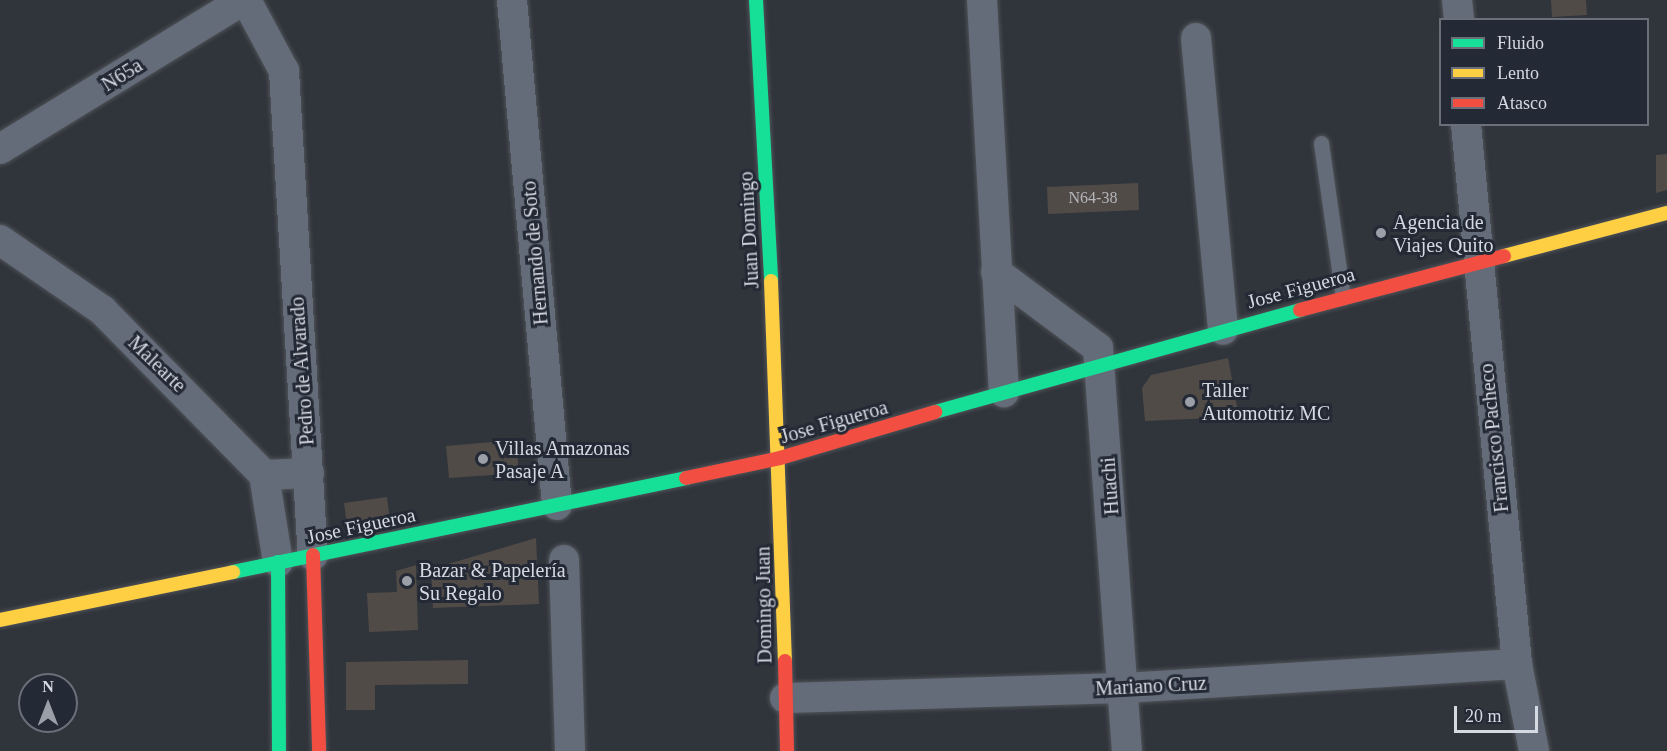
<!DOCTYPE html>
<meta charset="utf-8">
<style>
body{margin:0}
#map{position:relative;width:1667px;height:751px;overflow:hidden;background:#30343b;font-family:Georgia,serif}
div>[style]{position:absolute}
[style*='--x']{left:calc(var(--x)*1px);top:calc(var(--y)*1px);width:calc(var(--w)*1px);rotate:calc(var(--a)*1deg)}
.building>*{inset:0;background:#514b48}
.roads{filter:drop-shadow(0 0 2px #4f5358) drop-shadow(0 0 2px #4f5358)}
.lane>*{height:15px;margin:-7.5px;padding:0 7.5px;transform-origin:7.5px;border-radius:7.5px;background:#656c79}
.street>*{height:30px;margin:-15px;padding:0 15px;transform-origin:15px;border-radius:15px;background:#656c79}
.fast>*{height:14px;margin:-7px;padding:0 7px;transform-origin:7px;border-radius:7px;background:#16e098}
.slow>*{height:14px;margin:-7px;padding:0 7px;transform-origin:7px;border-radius:7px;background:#ffcf43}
.jam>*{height:14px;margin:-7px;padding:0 7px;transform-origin:7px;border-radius:7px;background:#f24e42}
.dots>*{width:16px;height:16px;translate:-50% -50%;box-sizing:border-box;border:3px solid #232935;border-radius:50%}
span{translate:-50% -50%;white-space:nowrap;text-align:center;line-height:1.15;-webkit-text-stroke:6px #232935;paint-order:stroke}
.number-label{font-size:16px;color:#b4b6bb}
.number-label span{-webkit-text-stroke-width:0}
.street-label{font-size:20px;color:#d5d9e1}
.poi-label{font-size:20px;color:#d5d9e1}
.left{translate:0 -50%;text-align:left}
.legend{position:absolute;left:1439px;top:18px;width:210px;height:108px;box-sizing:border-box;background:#232935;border:2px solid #6a6f7a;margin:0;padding:8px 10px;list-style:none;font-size:18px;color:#d5d9e1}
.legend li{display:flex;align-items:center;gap:12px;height:30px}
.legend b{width:30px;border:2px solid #6a6f7a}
.north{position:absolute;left:18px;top:673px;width:60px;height:60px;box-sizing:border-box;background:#232935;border:2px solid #6a6f7a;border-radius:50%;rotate:0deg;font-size:16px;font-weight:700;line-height:24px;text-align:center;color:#d5d9e1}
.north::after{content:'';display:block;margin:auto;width:21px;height:27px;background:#9b9fa7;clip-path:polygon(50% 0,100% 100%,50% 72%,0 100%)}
.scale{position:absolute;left:1454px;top:706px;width:84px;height:27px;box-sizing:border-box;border:3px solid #d5d9e1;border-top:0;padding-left:8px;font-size:18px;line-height:21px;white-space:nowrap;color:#d5d9e1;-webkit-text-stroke:4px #232935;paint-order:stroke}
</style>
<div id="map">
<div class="building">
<i style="clip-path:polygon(1551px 0,1586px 0,1587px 15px,1552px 17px)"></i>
<i style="clip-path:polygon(1667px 154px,1667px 190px,1656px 193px,1656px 155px)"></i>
<i style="clip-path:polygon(1138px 183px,1139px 210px,1048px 214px,1047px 187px)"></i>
<i style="clip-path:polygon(1228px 358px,1239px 417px,1145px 421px,1142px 388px,1151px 375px)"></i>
<i style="clip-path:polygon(516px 440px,519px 473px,449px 478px,446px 446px)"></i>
<i style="clip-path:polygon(387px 497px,390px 521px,357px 524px,346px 518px,344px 503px)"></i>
<i style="clip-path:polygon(536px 538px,539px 604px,433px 608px,431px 569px)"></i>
<i style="clip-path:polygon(416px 565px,418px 630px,369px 632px,367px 593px,397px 592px,396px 571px)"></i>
<i style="clip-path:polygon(468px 660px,468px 684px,375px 685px,375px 710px,346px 710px,346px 662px)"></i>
</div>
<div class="roads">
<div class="lane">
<i style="--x:1321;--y:143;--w:156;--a:81.9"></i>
</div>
<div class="street">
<i style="--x:246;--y:0;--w:81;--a:61.8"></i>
<i style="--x:284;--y:71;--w:485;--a:86.6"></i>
<i style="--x:512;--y:0;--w:507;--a:84.91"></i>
<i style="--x:982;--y:0;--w:393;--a:86.8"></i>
<i style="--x:1457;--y:0;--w:20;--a:84"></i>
<i style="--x:1196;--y:38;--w:293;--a:84.7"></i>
<i style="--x:1466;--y:124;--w:542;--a:84.6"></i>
<i style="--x:1517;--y:664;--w:89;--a:78.9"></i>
<i style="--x:0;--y:149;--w:285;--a:-31.5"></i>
<i style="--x:0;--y:240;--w:124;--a:34.5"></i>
<i style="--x:102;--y:310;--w:231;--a:45.5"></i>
<i style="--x:264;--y:475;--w:45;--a:-2.5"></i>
<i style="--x:996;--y:272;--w:127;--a:36.7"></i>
<i style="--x:1098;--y:348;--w:404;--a:85.9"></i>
<i style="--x:264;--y:475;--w:88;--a:80.9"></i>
<i style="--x:564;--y:560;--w:191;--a:88.2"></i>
<i style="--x:785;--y:698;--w:338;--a:-1.7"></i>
<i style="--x:1123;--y:688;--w:395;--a:-3.5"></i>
</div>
<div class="fast">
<i style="--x:756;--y:0;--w:281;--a:86.9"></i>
<i style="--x:935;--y:412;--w:379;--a:-15.6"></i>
<i style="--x:278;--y:562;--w:189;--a:89.7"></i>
<i style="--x:233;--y:572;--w:463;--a:-11.7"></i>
</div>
<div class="slow">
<i style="--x:1504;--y:256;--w:169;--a:-14.8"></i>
<i style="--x:771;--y:281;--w:380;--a:87.9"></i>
<i style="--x:0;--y:620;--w:238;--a:-11.6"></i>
</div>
<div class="jam">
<i style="--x:1300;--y:310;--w:211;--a:-14.8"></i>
<i style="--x:686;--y:478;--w:96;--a:-12"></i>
<i style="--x:780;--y:458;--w:162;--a:-16.5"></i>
<i style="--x:313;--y:555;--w:196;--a:88.2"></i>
<i style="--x:785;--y:661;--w:90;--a:88.7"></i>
</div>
</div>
<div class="dots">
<i style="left:1381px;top:233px;background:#9b9fa7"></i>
<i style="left:1190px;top:402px;background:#9b9fa7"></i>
<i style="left:483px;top:459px;background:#9b9fa7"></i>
<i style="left:407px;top:581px;background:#9b9fa7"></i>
</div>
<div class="number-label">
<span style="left:1093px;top:198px">N64-38</span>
</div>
<div class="street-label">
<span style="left:122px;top:75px;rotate:-32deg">N65a</span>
<span style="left:749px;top:230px;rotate:-93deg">Juan Domingo</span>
<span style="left:535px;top:253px;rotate:-95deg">Hernando de Soto</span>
<span style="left:1301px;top:288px;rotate:-15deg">Jose Figueroa</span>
<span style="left:157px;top:364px;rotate:44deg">Malearte</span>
<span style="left:302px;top:371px;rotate:-94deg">Pedro de Alvarado</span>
<span style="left:834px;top:422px;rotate:-16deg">Jose Figueroa</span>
<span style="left:1494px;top:438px;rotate:-96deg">Francisco Pacheco</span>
<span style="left:1110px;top:486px;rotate:-94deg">Huachi</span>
<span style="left:361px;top:526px;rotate:-12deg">Jose Figueroa</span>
<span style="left:764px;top:605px;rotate:-91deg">Domingo Juan</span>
<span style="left:1151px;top:686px;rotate:-3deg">Mariano Cruz</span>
</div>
<div class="poi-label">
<span class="left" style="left:1393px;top:234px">Agencia de<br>Viajes Quito</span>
<span class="left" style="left:1202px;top:402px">Taller<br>Automotriz MC</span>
<span class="left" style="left:495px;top:460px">Villas Amazonas<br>Pasaje A</span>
<span class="left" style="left:419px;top:582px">Bazar &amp; Papelería<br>Su Regalo</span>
</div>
<ul class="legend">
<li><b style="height:8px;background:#16e098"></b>Fluido</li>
<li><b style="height:8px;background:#ffcf43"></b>Lento</li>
<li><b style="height:8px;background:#f24e42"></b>Atasco</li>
</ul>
<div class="north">N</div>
<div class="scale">20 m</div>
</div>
